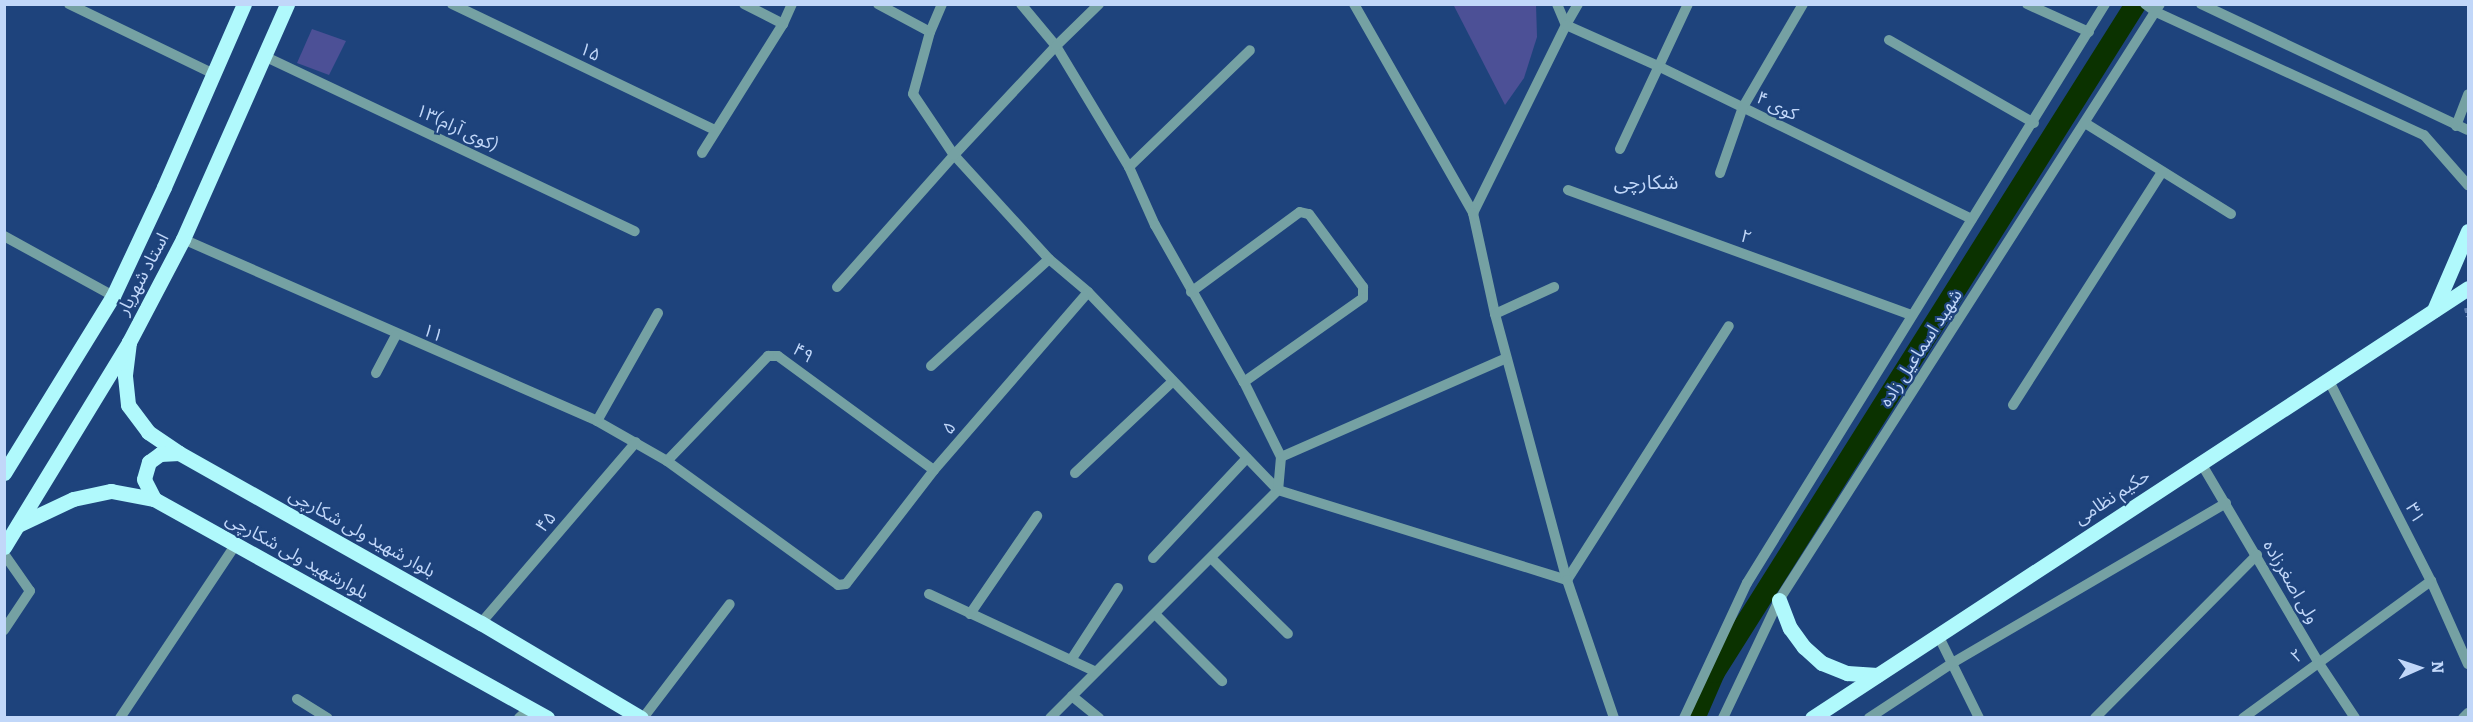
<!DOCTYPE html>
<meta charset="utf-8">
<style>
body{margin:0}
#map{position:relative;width:2473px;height:722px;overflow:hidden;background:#1e437c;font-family:Bitter,"Noto Sans Arabic",serif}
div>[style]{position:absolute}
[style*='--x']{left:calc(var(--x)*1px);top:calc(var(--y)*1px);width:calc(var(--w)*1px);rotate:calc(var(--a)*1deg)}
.canal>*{height:21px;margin:-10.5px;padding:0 10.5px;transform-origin:10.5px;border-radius:10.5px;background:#0b3200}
.building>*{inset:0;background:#4c5096}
.path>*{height:4px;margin-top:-2px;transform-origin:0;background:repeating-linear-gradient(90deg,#6684b3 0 4.5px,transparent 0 7.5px)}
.minor>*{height:10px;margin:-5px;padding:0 5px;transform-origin:5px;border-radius:5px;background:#75a1a3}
.major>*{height:15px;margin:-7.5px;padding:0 7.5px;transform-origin:7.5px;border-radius:7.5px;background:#b0f9fc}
span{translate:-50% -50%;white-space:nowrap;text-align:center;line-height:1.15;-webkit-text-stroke:4.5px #1e437c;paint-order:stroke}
.street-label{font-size:18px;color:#c1d7f9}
.neighbourhood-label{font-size:20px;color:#c1d7f9}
.frame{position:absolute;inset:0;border:6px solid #c1d7f9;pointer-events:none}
.north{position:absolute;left:2389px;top:638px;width:60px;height:60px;-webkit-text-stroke:4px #1e437c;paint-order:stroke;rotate:87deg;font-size:16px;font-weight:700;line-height:24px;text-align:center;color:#c1d7f9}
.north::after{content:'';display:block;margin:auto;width:21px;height:27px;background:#c1d7f9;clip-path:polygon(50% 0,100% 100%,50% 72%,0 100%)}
</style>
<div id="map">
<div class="canal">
<i style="--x:1694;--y:718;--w:50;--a:-66.5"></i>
<i style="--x:1714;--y:672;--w:790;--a:-57.78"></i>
</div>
<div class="building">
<i style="clip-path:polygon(1453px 4px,1536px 4px,1537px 37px,1524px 78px,1505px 105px)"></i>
<i style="clip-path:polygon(312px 29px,346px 41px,329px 75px,297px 63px)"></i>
</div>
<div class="path">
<i style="--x:2466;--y:308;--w:9;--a:77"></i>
</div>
<div class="minor">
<i style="--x:69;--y:4;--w:161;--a:25.8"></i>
<i style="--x:452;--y:4;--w:292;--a:25.6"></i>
<i style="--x:744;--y:4;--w:44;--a:27.1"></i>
<i style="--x:878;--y:4;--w:59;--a:28.3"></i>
<i style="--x:942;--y:4;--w:30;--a:113"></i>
<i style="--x:930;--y:32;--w:64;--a:105.3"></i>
<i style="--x:913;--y:94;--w:73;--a:56.1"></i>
<i style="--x:954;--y:155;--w:141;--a:47.6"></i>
<i style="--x:1049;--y:259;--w:51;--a:40.2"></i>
<i style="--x:1088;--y:292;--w:274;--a:46.2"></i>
<i style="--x:1278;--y:490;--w:303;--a:17.3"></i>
<i style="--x:1567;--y:580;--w:301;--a:-57.5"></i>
<i style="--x:1021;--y:4;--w:55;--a:50.2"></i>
<i style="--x:1056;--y:46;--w:141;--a:58.9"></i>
<i style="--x:1129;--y:167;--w:64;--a:65.9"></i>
<i style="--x:1155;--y:225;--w:180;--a:60.5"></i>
<i style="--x:1244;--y:382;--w:84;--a:63.7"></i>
<i style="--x:1281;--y:457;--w:33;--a:95"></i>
<i style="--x:1278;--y:490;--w:322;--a:135"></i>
<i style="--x:1354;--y:4;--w:241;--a:60.3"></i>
<i style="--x:1557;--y:4;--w:23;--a:67"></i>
<i style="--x:1566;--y:25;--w:210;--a:116.3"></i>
<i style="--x:1473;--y:213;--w:103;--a:77.7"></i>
<i style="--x:1495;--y:314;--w:276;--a:74.9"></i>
<i style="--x:1567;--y:580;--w:146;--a:71.2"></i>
<i style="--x:1578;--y:4;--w:24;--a:120"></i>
<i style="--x:1566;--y:25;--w:101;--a:24"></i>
<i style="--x:1658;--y:66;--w:349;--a:26"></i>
<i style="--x:2027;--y:4;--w:68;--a:24.3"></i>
<i style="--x:2145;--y:4;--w:14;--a:36"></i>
<i style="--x:2156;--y:12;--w:295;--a:24.7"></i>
<i style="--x:2424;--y:135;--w:67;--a:48.7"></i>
<i style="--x:2201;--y:4;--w:295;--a:25.3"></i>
<i style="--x:1889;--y:40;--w:167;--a:29.8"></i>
<i style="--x:264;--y:56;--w:410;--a:25.3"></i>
<i style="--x:2085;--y:123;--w:172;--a:31.9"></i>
<i style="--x:2456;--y:126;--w:34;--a:-69"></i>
<i style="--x:1620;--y:149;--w:160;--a:-64.9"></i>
<i style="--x:702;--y:153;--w:152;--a:-57.9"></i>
<i style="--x:783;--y:24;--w:22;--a:-66"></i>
<i style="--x:1129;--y:167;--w:168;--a:-44"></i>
<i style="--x:1720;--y:173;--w:70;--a:-70.8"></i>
<i style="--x:1743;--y:107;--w:119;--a:-59.8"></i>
<i style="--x:1568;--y:190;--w:366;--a:20"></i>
<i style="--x:4;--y:236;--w:124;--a:28.8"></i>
<i style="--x:183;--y:239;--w:452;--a:23.7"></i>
<i style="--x:597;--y:421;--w:81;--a:29.7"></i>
<i style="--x:667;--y:461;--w:211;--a:35.9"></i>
<i style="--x:838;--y:585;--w:8;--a:-7"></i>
<i style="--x:846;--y:584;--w:144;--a:-52.3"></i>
<i style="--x:934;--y:470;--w:235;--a:-49.1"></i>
<i style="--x:837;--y:287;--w:176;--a:-48.4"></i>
<i style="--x:954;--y:155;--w:149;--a:-46.9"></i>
<i style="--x:1056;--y:46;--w:60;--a:-44.3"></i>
<i style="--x:1191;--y:292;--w:135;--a:-36.3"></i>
<i style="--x:1300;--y:212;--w:9;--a:13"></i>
<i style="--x:1309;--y:214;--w:91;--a:53.5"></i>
<i style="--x:1363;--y:287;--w:11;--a:90"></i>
<i style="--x:1363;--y:298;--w:146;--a:144.8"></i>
<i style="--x:1495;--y:314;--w:65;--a:-24.6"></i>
<i style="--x:931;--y:366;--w:159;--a:-42.2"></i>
<i style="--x:376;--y:373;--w:43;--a:-62.2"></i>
<i style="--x:2328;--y:379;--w:227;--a:63"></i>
<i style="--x:2431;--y:581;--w:91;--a:66"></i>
<i style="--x:2013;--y:405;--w:277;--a:-57.4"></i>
<i style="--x:597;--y:421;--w:124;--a:-60.5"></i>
<i style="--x:1281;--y:457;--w:246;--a:-23.7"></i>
<i style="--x:667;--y:461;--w:146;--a:-46.1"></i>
<i style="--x:768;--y:356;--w:10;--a:0"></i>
<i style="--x:778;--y:356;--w:193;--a:36.2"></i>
<i style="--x:2201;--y:463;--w:231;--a:59.5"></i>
<i style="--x:2318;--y:662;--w:67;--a:56.5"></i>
<i style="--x:1075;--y:473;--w:134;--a:-43.2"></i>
<i style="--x:4;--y:554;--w:45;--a:54.9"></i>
<i style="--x:30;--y:591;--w:47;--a:123.7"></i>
<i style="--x:1153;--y:558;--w:137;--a:-46.8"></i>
<i style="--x:1211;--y:558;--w:108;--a:44.6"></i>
<i style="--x:929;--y:594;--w:184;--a:25"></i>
<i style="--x:970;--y:614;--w:119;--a:-55.6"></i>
<i style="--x:1155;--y:614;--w:95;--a:45"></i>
<i style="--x:481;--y:623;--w:238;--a:-49.4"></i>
<i style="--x:1938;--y:635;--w:93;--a:63.7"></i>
<i style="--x:1071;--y:660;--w:86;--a:-56.9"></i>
<i style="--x:1072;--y:696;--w:35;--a:39"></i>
<i style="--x:297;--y:699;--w:36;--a:32"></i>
<i style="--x:120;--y:718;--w:209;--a:-56.3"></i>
<i style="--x:519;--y:718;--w:16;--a:-43"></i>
<i style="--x:643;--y:718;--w:143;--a:-52.7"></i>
<i style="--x:1684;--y:718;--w:149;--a:-65"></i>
<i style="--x:1747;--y:583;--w:681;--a:-58.27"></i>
<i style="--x:1723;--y:718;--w:131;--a:-64.6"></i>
<i style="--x:1779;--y:600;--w:707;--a:-57.41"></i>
<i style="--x:1869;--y:718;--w:102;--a:-33.4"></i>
<i style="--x:1954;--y:662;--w:315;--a:-30.3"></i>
<i style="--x:2095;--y:718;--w:230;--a:-45.2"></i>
<i style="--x:2243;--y:718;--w:233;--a:-36.1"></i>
<i style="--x:2463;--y:718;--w:7;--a:-45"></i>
</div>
<div class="major">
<i style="--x:2434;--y:310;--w:86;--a:-66.7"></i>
<i style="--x:129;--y:342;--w:34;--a:97"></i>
<i style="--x:125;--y:376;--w:29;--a:84"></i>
<i style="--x:128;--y:405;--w:34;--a:53"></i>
<i style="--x:148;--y:432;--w:37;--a:34"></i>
<i style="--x:179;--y:453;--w:347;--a:29.4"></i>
<i style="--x:481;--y:623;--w:186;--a:30.7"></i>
<i style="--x:4;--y:473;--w:208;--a:-58.4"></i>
<i style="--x:113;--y:296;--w:120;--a:-64.9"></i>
<i style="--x:164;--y:187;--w:200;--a:-66.4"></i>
<i style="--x:154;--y:499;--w:22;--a:-117"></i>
<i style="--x:144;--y:479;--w:18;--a:-74"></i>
<i style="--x:149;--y:462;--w:14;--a:-36"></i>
<i style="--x:160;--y:454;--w:19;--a:-3"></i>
<i style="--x:18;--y:525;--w:61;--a:-25.3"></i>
<i style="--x:73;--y:499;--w:39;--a:-12"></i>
<i style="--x:111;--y:491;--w:44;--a:10.5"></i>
<i style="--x:154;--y:499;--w:450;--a:29.1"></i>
<i style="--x:4;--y:547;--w:240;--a:-58.6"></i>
<i style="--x:129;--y:342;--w:116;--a:-62.3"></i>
<i style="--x:183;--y:239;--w:257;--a:-66.1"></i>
<i style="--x:1779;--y:600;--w:30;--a:69"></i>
<i style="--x:1790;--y:628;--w:24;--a:54"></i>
<i style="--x:1804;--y:647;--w:24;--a:42"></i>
<i style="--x:1822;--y:663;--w:27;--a:22"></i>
<i style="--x:1847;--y:673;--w:30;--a:4"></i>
<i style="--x:1812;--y:718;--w:784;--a:-33.24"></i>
</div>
<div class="street-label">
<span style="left:590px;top:52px;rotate:25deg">۱۵</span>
<span style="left:1777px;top:106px;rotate:26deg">کوی ۴</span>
<span style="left:457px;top:128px;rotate:25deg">۱۳(کوی آرام)</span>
<span style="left:1746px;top:237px;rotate:20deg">۲</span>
<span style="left:143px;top:274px;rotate:-62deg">استاد شهریار</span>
<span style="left:433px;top:333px;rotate:23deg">۱۱</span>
<span style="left:1921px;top:348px;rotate:-57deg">شهید اسماعیل زاده</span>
<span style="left:803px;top:353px;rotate:33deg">۴۹</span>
<span style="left:949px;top:428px;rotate:-49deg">۵</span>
<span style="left:2112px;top:497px;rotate:-33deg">حکیم نظامی</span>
<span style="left:2415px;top:513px;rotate:63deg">۳۱</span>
<span style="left:546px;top:522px;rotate:-49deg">۴۵</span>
<span style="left:362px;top:533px;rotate:29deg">بلوار شهید ولی شکارچی</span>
<span style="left:297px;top:556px;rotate:29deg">بلوارشهید ولی شکارچی</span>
<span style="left:2291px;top:582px;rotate:60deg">ولی اصغرزاده</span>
<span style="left:2297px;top:656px;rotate:-37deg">۲</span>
</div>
<div class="neighbourhood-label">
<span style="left:1646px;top:182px">شکارچی</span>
</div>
<div class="frame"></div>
<div class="north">N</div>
</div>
